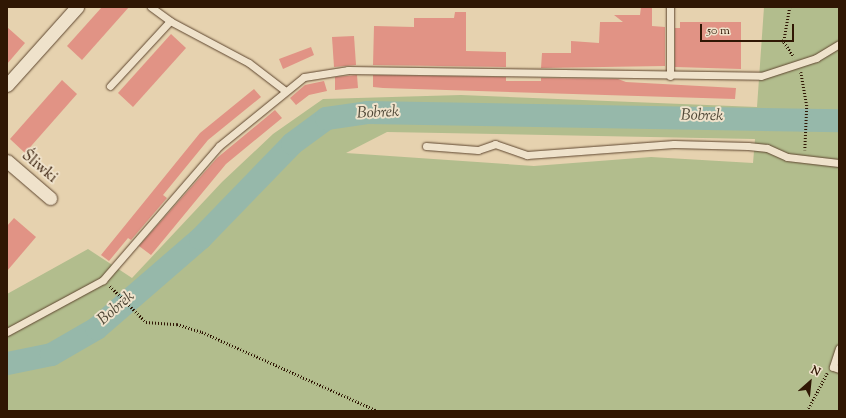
<!DOCTYPE html>
<meta charset="utf-8">
<style>
body{margin:0}
#map{position:relative;width:846px;height:418px;overflow:hidden;background:#e6d2af;font-family:"Sorts Mill Goudy",serif}
div>[style]{position:absolute}
[style*='--x']{left:calc(var(--x)*1px);top:calc(var(--y)*1px);width:calc(var(--w)*1px);rotate:calc(var(--a)*1deg)}
.green>*{inset:0;background:#b2bd8d}
.river>*{height:23px;margin:-11.5px;padding:0 11.5px;transform-origin:11.5px;border-radius:11.5px;background:#96b8aa}
.building>*{inset:0;background:#e19385}
.path>*{height:2.5px;margin-top:-1.25px;transform-origin:0;background:repeating-linear-gradient(90deg,#301704 0 1px,transparent 0 3px)}
.roads{filter:drop-shadow(0 0 1px #5e462f) drop-shadow(0 0 1px #5e462f)}
.lane>*{height:7px;margin:-3.5px;padding:0 3.5px;transform-origin:3.5px;border-radius:3.5px;background:#efe2cb}
.street>*{height:13px;margin:-6.5px;padding:0 6.5px;transform-origin:6.5px;border-radius:6.5px;background:#efe2cb}
span{translate:-50% -50%;white-space:nowrap;text-align:center;line-height:1.15;-webkit-text-stroke:4px #efe2cb;paint-order:stroke}
.street-label{font-size:15px;color:#301704}
.water-label{font-size:16px;color:#4f4736;font-style:italic}
.frame{position:absolute;inset:0;border:8px solid #301704;pointer-events:none}
.north{position:absolute;left:790px;top:362px;width:40px;height:40px;-webkit-text-stroke:3px #efe2cb;paint-order:stroke;rotate:27deg;font-size:11px;font-weight:700;line-height:16px;text-align:center;color:#301704}
.north::after{content:'';display:block;margin:auto;width:14px;height:18px;background:#301704;clip-path:polygon(50% 0,100% 100%,50% 72%,0 100%)}
.scale{position:absolute;left:700px;top:24px;width:94px;height:18px;box-sizing:border-box;border:2px solid #301704;border-top:0;padding-left:5px;font-size:12px;line-height:14px;white-space:nowrap;color:#301704;-webkit-text-stroke:3px #efe2cb;paint-order:stroke}
</style>
<div id="map">
<div class="green">
<i style="clip-path:polygon(evenodd,764px 7px,839px 7px,839px 411px,7px 411px,7px 294px,88px 249px,132px 278px,222px 182px,273px 134px,323px 99px,461px 95px,757px 107px,764px 7px,387px 132px,754px 139px,755px 139px,753px 163px,651px 157px,534px 166px,346px 153px,387px 132px)"></i>
</div>
<div class="river">
<i style="--x:7;--y:363;--w:45;--a:-11.6"></i>
<i style="--x:51;--y:354;--w:52;--a:-30"></i>
<i style="--x:96;--y:328;--w:138;--a:-40.9"></i>
<i style="--x:200;--y:238;--w:132;--a:-45.9"></i>
<i style="--x:292;--y:143;--w:42;--a:-36.3"></i>
<i style="--x:326;--y:118;--w:41;--a:-8.3"></i>
<i style="--x:367;--y:112;--w:472;--a:1"></i>
</div>
<div class="building">
<i style="clip-path:polygon(102px 7px,129px 7px,82px 60px,67px 46px)"></i>
<i style="clip-path:polygon(641px 7px,652px 7px,652px 26px,665px 27px,665px 66px,541px 68px,542px 53px,571px 53px,571px 41px,599px 43px,600px 22px,623px 22px,614px 15px,640px 15px)"></i>
<i style="clip-path:polygon(455px 12px,466px 12px,466px 51px,506px 52px,506px 67px,373px 65px,374px 26px,414px 27px,414px 18px,454px 18px)"></i>
<i style="clip-path:polygon(680px 22px,741px 22px,741px 69px,675px 67px,675px 28px,680px 28px)"></i>
<i style="clip-path:polygon(7px 27px,25px 43px,7px 64px)"></i>
<i style="clip-path:polygon(171px 34px,186px 48px,133px 107px,118px 93px)"></i>
<i style="clip-path:polygon(354px 36px,356px 65px,334px 67px,332px 37px)"></i>
<i style="clip-path:polygon(311px 47px,314px 55px,283px 69px,279px 59px)"></i>
<i style="clip-path:polygon(357px 75px,358px 88px,335px 90px,335px 77px)"></i>
<i style="clip-path:polygon(373px 75px,506px 77px,506px 81px,541px 81px,541px 78px,618px 79px,626px 82px,736px 88px,735px 99px,383px 88px,373px 87px)"></i>
<i style="clip-path:polygon(62px 80px,77px 94px,25px 153px,10px 139px)"></i>
<i style="clip-path:polygon(324px 81px,327px 91px,309px 95px,296px 105px,290px 98px,305px 85px)"></i>
<i style="clip-path:polygon(254px 89px,261px 97px,208px 140px,163px 195px,167px 198px,131px 240px,128px 238px,109px 261px,101px 255px,200px 133px)"></i>
<i style="clip-path:polygon(275px 110px,282px 118px,226px 164px,151px 255px,139px 246px,217px 158px)"></i>
<i style="clip-path:polygon(14px 218px,36px 237px,7px 271px,7px 226px)"></i>
</div>
<div class="path">
<i style="--x:790;--y:7;--w:36;--a:100"></i>
<i style="--x:784;--y:42;--w:18;--a:56"></i>
<i style="--x:801;--y:72;--w:34;--a:80"></i>
<i style="--x:807;--y:105;--w:45;--a:92.5"></i>
<i style="--x:110;--y:286;--w:51;--a:45"></i>
<i style="--x:146;--y:322;--w:31;--a:4"></i>
<i style="--x:177;--y:324;--w:26;--a:18"></i>
<i style="--x:202;--y:332;--w:193;--a:24.2"></i>
<i style="--x:807;--y:411;--w:43;--a:-62.2"></i>
</div>
<div class="roads">
<div class="lane">
<i style="--x:151;--y:7;--w:24;--a:36"></i>
<i style="--x:170;--y:21;--w:89;--a:28"></i>
<i style="--x:249;--y:63;--w:44;--a:37.6"></i>
<i style="--x:670;--y:7;--w:69;--a:90"></i>
<i style="--x:110;--y:86;--w:88;--a:-47.3"></i>
<i style="--x:426;--y:146;--w:52;--a:4.4"></i>
<i style="--x:478;--y:150;--w:18;--a:-19"></i>
<i style="--x:495;--y:144;--w:34;--a:19"></i>
<i style="--x:527;--y:155;--w:147;--a:-4.3"></i>
<i style="--x:674;--y:144;--w:74;--a:1.5"></i>
<i style="--x:748;--y:146;--w:19;--a:6"></i>
<i style="--x:767;--y:148;--w:22;--a:24"></i>
<i style="--x:787;--y:157;--w:52;--a:6.6"></i>
<i style="--x:7;--y:332;--w:109;--a:-28.4"></i>
<i style="--x:103;--y:280;--w:177;--a:-49.1"></i>
<i style="--x:219;--y:146;--w:109;--a:-39.1"></i>
<i style="--x:304;--y:77;--w:45;--a:-9"></i>
<i style="--x:348;--y:70;--w:413;--a:0.8"></i>
<i style="--x:761;--y:76;--w:58;--a:-18.1"></i>
<i style="--x:816;--y:58;--w:27;--a:-31"></i>
<i style="--x:839;--y:348;--w:20;--a:108"></i>
<i style="--x:833;--y:367;--w:6;--a:18"></i>
</div>
<div class="street">
<i style="--x:7;--y:85;--w:105;--a:-48.1"></i>
<i style="--x:7;--y:161;--w:57;--a:40.7"></i>
</div>
</div>
<div class="street-label">
<span style="left:39px;top:167px;rotate:40deg">Śliwki</span>
</div>
<div class="water-label">
<span style="left:378px;top:114px;rotate:-2deg">Bobrek</span>
<span style="left:702px;top:117px;rotate:1deg">Bobrek</span>
<span style="left:117px;top:309px;rotate:-41deg">Bobrek</span>
</div>
<div class="frame"></div>
<div class="north">N</div>
<div class="scale">50 m</div>
</div>
